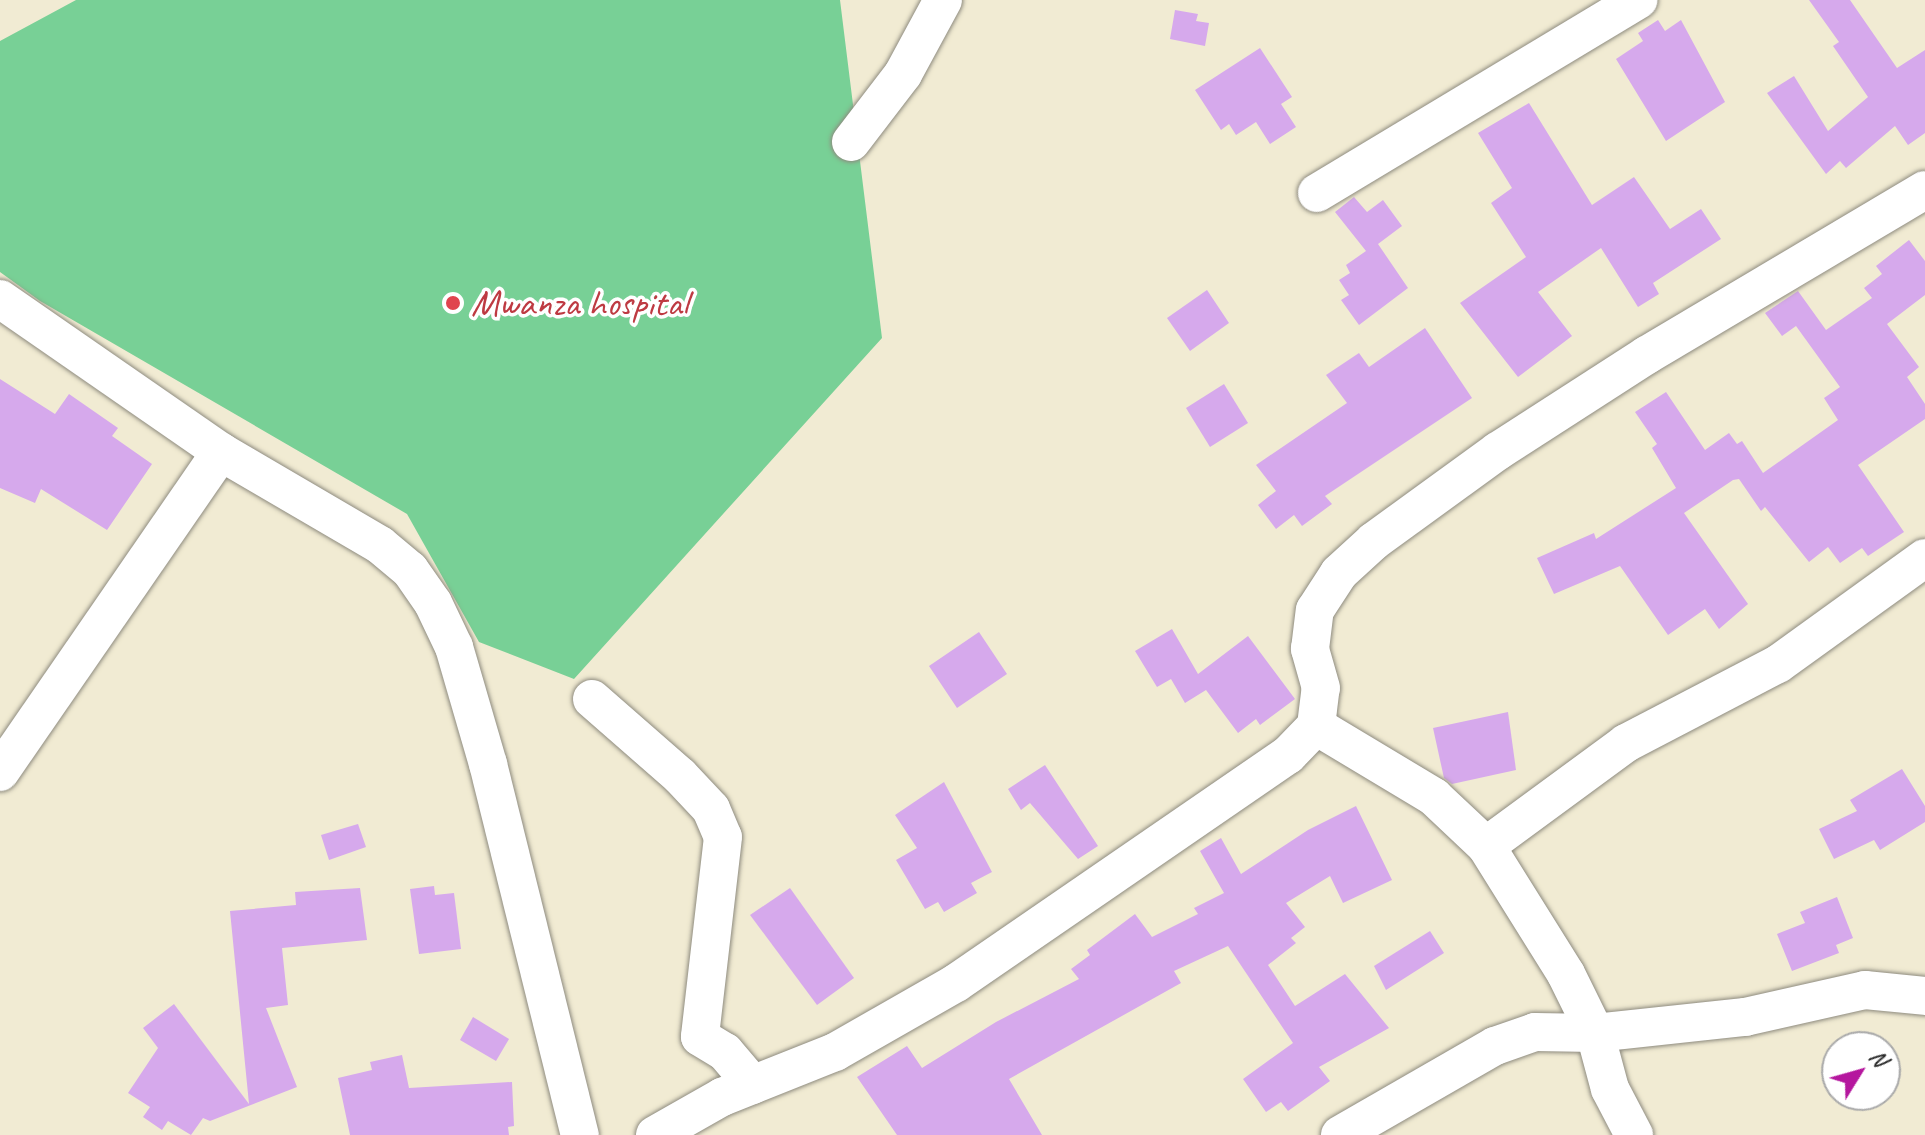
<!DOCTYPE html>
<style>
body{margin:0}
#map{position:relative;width:1925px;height:1135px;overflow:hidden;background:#f1ebd3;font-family:Caveat,sans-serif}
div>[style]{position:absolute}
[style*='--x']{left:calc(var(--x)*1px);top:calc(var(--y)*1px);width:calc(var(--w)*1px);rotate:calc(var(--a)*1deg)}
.green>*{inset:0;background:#78d096}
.building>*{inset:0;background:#d6a9ec}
.roads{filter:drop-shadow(0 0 2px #8e8b7f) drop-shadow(0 0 2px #8e8b7f)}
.minor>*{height:38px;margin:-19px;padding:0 19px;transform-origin:19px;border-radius:19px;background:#fff}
.dots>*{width:22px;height:22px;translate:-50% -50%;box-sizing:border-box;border:4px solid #fff;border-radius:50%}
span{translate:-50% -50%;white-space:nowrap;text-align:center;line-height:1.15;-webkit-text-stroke:7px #fff;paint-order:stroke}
.health-label{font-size:38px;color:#be3a42}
.left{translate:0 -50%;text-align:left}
.north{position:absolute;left:1821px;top:1031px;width:80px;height:80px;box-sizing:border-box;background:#fff;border:2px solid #aaa;border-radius:50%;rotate:53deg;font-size:22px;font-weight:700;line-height:32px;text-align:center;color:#2b2b2b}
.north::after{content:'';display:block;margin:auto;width:28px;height:36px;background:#b5179e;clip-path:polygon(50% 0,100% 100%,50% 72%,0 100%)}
</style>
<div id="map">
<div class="green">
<i style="clip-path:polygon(76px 0,840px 0,882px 338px,574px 679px,479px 642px,407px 514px,40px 301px,0 272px,0 41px)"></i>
</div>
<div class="building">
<i style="clip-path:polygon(1809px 0,1850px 0,1897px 68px,1925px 50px,1925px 133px,1908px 145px,1895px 126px,1846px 168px,1840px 161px,1826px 174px,1767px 93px,1794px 76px,1828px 131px,1868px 97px,1833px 46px,1839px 42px)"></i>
<i style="clip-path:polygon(1175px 10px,1198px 14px,1196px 21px,1209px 23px,1205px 46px,1170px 39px)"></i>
<i style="clip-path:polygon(1658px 20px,1665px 31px,1681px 20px,1725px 102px,1666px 141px,1616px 59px,1643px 41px,1638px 33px)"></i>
<i style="clip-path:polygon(1260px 48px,1292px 97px,1281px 104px,1296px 127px,1270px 144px,1256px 122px,1236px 135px,1229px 124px,1221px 130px,1195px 90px)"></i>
<i style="clip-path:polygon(1529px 103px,1592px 205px,1634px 177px,1670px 229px,1701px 209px,1721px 239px,1653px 283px,1659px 294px,1638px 307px,1601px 248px,1538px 292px,1572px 336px,1518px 377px,1460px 303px,1526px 257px,1491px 203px,1512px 188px,1478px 133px)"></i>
<i style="clip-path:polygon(1354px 197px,1367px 212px,1383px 200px,1402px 226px,1378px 244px,1408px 288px,1359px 325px,1341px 300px,1349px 295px,1339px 280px,1350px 273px,1346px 265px,1366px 251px,1335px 212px)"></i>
<i style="clip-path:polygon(1909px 240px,1925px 261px,1925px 295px,1887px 324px,1919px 367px,1907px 377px,1925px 404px,1925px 419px,1858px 465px,1904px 532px,1868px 556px,1862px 548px,1840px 563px,1828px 547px,1809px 562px,1765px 507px,1761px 511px,1739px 479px,1733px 480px,1684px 513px,1748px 604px,1719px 629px,1705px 609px,1668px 635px,1620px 566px,1554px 594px,1537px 558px,1594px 533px,1596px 539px,1676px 488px,1652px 448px,1657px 444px,1635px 412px,1666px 392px,1705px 450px,1729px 433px,1737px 444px,1742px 441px,1763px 473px,1838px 420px,1824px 398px,1840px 387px,1796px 326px,1782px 336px,1765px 313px,1798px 291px,1826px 330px,1872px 298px,1864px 288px,1882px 274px,1876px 266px)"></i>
<i style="clip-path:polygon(1207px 290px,1229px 323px,1190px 351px,1167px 318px)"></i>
<i style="clip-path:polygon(1425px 328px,1472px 398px,1325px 496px,1332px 504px,1302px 526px,1294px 515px,1276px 529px,1258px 505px,1276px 491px,1256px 465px,1347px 403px,1326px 375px,1359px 353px,1369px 367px)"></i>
<i style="clip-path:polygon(0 379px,55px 414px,69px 394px,118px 428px,112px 436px,152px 464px,107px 530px,41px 489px,35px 503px,0 488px)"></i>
<i style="clip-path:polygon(1224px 384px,1248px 423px,1210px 447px,1186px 408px)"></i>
<i style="clip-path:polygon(1172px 629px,1198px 674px,1248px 636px,1295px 699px,1260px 725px,1256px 719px,1238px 733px,1206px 690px,1185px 703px,1171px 679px,1157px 687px,1135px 651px)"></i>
<i style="clip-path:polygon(979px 632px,1007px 674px,957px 708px,929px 666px)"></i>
<i style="clip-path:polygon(1508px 712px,1516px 770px,1452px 784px,1444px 778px,1433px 728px)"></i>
<i style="clip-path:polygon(1045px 765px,1098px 846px,1078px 859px,1030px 803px,1021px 810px,1008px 789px)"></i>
<i style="clip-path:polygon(1902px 769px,1925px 806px,1925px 822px,1880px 850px,1874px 840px,1834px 859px,1819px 829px,1857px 811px,1850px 800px)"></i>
<i style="clip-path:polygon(944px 782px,992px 872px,971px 883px,977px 893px,944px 912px,938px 902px,925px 909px,896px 860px,917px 848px,895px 815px)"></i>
<i style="clip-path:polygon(1356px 806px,1392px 880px,1343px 903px,1330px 876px,1286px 903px,1305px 927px,1291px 938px,1296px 943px,1268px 965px,1295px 1006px,1345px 974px,1389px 1028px,1319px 1067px,1330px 1081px,1288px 1111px,1281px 1102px,1266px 1112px,1243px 1079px,1293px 1043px,1228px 946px,1174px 971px,1181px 983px,1009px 1079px,1042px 1135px,897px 1135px,857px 1077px,907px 1046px,922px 1068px,996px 1022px,1079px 979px,1071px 969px,1090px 955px,1087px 950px,1135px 914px,1152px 937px,1198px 914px,1194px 908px,1224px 893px,1200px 851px,1221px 838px,1241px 874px,1308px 830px)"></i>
<i style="clip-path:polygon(358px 824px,366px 847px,329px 860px,321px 835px)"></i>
<i style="clip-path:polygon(434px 886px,435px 895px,454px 893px,461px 949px,419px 954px,410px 889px)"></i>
<i style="clip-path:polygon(360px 888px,367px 940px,282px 948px,288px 1005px,266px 1008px,297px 1087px,210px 1121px,203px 1118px,191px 1135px,168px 1121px,162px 1130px,143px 1117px,150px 1107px,128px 1093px,158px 1048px,143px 1028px,174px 1004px,249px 1104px,230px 911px,296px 905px,295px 892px)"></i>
<i style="clip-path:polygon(790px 888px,854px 978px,817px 1005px,750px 915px)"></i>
<i style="clip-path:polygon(1837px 897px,1853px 938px,1836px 945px,1839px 953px,1792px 971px,1777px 934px,1805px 923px,1800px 912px)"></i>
<i style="clip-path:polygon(1430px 931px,1444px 953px,1386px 990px,1374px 966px)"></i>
<i style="clip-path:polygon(473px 1017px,509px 1039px,496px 1061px,460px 1040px)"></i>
<i style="clip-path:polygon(402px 1055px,409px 1088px,512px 1082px,514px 1126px,508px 1127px,509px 1135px,350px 1135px,338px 1078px,372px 1070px,370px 1062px)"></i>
</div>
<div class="roads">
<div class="minor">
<i style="--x:851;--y:142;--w:86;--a:-52.6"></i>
<i style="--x:903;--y:74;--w:84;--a:-61.6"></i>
<i style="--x:1317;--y:193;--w:375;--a:-31"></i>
<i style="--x:0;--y:299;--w:269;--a:34.7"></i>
<i style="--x:221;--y:452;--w:184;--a:30.3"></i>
<i style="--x:380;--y:545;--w:39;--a:40"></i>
<i style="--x:410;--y:570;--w:40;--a:55.1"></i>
<i style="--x:433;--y:603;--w:49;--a:64.5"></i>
<i style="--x:454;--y:647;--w:122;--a:73.8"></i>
<i style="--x:488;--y:764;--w:382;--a:76.1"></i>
<i style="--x:592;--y:699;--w:117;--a:41.2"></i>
<i style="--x:680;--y:776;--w:45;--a:46.8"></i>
<i style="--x:711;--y:809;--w:30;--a:67"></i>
<i style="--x:723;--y:837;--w:201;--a:96.6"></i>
<i style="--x:700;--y:1037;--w:29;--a:31"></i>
<i style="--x:725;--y:1052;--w:43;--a:49.7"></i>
<i style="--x:1316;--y:726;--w:138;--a:31"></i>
<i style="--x:1434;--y:797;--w:71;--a:43.3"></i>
<i style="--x:1486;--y:846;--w:151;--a:58"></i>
<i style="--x:1566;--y:974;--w:66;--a:63.8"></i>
<i style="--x:1595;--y:1033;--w:58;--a:75"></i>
<i style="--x:1610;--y:1089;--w:52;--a:62.4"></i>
<i style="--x:0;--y:772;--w:389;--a:-55.4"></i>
<i style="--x:1486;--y:846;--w:174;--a:-36.3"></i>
<i style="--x:1626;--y:743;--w:171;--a:-27.5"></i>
<i style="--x:1778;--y:664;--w:181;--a:-35.8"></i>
<i style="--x:655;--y:1135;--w:77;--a:-29.6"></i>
<i style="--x:722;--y:1097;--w:122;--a:-21.7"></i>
<i style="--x:835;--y:1052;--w:139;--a:-29.7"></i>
<i style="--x:956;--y:983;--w:403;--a:-34.5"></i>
<i style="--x:1288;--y:755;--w:40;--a:-46"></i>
<i style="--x:1316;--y:726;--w:38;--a:-83"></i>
<i style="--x:1321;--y:688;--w:41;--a:-105.8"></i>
<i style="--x:1310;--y:649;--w:39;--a:-83"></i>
<i style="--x:1315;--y:610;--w:44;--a:-57"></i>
<i style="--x:1339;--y:573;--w:47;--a:-42.4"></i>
<i style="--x:1374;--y:541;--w:153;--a:-36"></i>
<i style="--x:1498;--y:451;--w:177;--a:-32.8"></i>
<i style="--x:1647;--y:355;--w:323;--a:-30.7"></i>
<i style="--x:1340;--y:1135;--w:179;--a:-29.9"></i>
<i style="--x:1495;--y:1046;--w:42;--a:-19.3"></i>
<i style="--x:1535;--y:1032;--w:60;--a:1"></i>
<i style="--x:1595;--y:1033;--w:151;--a:-6.1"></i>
<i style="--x:1745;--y:1017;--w:123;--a:-12.7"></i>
<i style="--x:1865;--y:990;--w:60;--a:5.7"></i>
</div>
</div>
<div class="dots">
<i style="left:453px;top:303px;background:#e0444e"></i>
</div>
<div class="health-label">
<span class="left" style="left:471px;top:303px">Mwanza hospital</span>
</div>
<div class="north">N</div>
</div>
